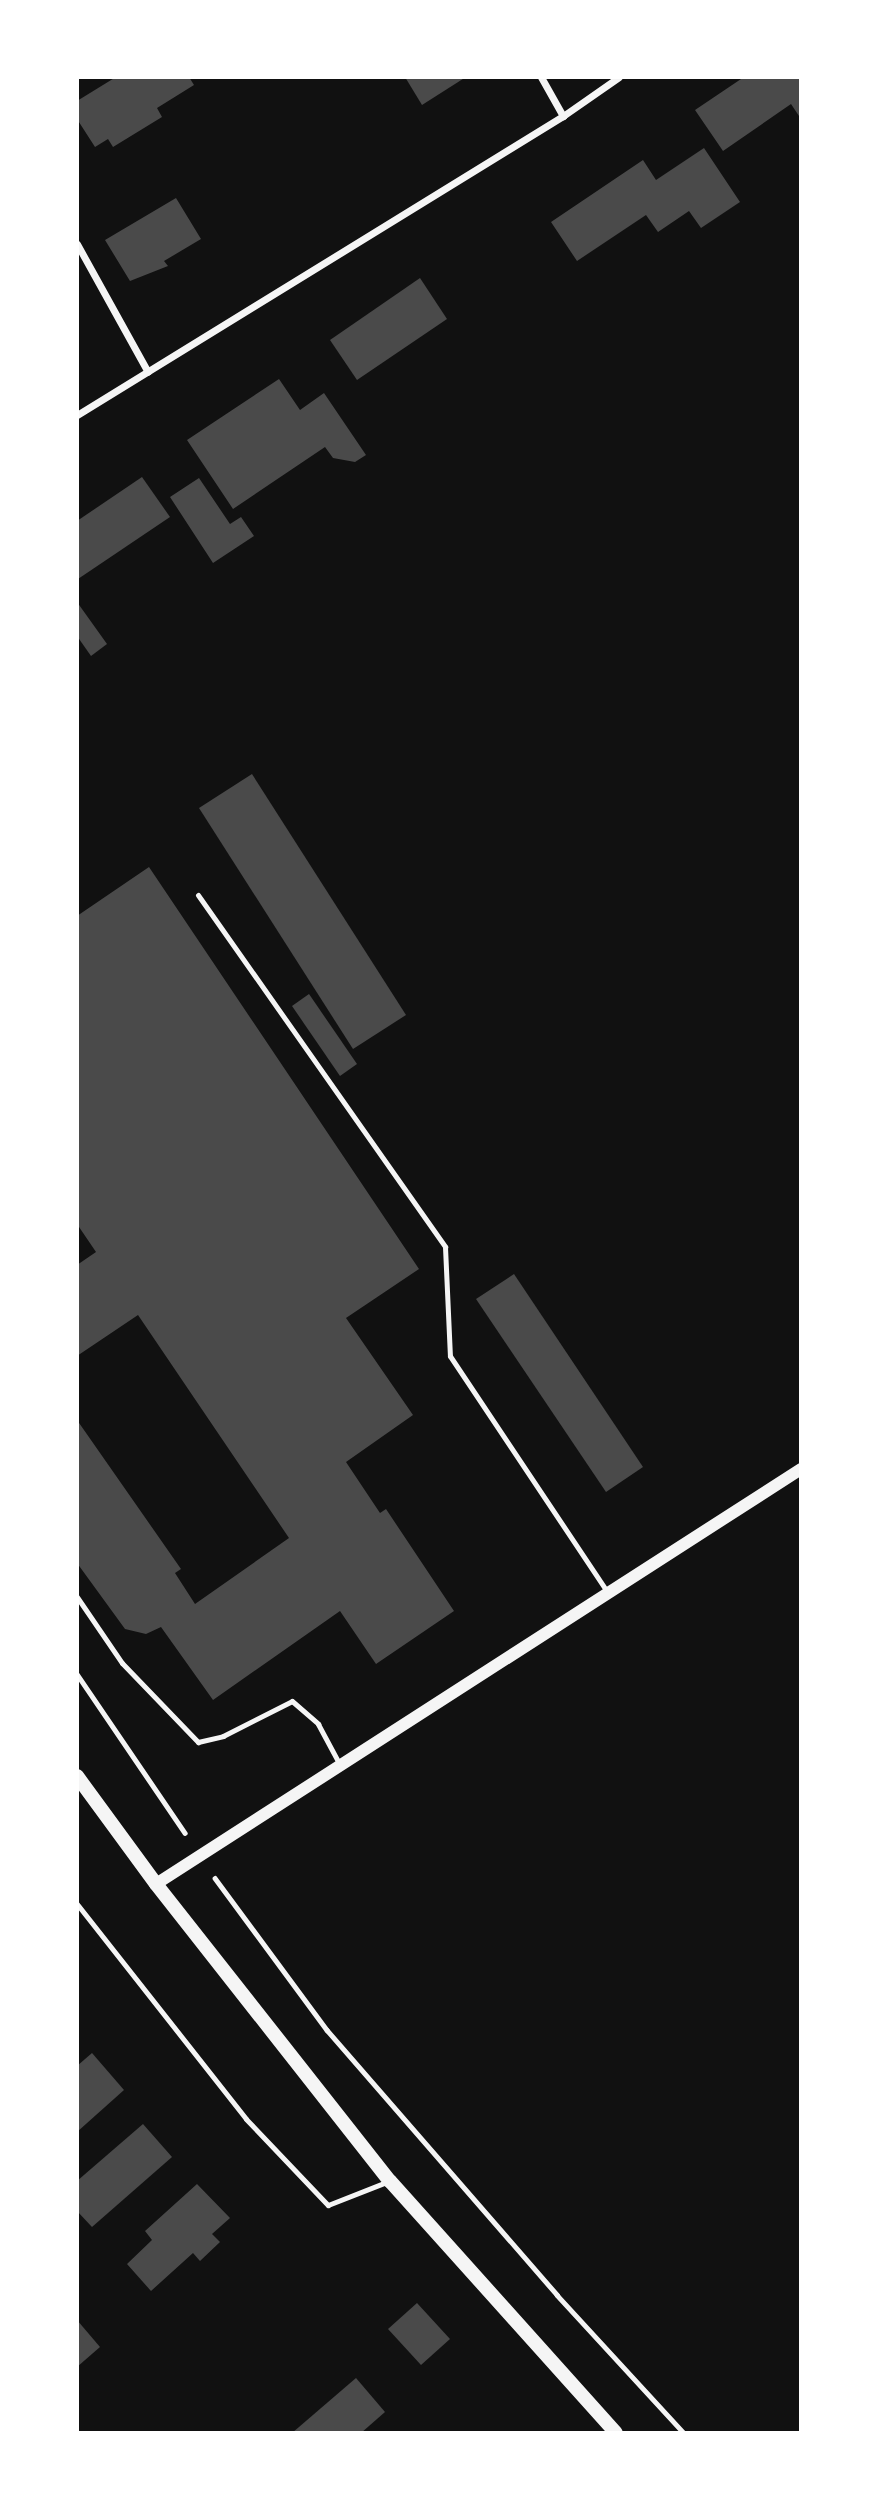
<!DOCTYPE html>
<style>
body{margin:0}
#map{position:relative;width:878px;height:2510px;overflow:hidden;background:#111;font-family:"DM Sans",sans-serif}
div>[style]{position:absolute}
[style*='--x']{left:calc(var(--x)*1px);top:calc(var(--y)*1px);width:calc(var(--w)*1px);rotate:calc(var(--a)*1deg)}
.building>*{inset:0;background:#4a4a4a}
.path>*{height:4.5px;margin:-2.25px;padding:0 2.25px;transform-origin:2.25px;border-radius:2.25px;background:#f5f5f5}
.service>*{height:5px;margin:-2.5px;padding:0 2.5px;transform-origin:2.5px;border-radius:2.5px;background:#f5f5f5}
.minor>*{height:7px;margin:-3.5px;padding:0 3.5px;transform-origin:3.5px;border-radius:3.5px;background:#f5f5f5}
.tertiary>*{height:12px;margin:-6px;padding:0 6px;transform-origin:6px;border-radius:6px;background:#f5f5f5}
.secondary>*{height:14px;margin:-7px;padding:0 7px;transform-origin:7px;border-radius:7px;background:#f5f5f5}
span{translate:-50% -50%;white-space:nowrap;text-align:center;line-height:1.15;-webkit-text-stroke:5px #fff;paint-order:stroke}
.frame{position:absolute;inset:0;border:79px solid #fff;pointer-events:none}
</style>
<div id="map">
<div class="building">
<i style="clip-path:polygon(116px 77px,189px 77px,194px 85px,157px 108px,162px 117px,113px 147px,108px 139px,95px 147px,77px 119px,77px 101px)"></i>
<i style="clip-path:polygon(405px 77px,466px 77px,422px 105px)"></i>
<i style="clip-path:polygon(744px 77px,801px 77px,801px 119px,791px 104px,723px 151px,695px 110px)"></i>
<i style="clip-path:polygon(704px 148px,740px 202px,701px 228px,689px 211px,658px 232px,646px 215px,577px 261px,551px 222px,643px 160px,656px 180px)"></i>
<i style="clip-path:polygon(176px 198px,201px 239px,164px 261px,168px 266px,130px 281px,105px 240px)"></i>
<i style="clip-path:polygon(420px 278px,447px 319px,357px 380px,330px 340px)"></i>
<i style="clip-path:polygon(279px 379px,300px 410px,324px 393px,366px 455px,355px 462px,333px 458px,325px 447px,233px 509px,187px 440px)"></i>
<i style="clip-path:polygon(142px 477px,170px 517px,78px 579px,77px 521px)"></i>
<i style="clip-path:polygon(199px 478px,230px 524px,241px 517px,254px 536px,213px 563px,170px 497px)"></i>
<i style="clip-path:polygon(77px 602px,107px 644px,91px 656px,77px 636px)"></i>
<i style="clip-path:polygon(252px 774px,406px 1015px,353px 1049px,199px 808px)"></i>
<i style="clip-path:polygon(149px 867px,419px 1269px,346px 1318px,413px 1415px,346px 1462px,380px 1513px,386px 1509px,454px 1611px,376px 1664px,340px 1611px,213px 1700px,161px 1627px,146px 1634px,125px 1629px,77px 1563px,77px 1420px,181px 1569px,175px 1573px,195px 1604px,289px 1538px,138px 1315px,77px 1356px,77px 1265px,96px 1252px,77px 1224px,77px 916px)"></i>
<i style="clip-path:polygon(309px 994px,357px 1064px,340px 1076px,292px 1006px)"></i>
<i style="clip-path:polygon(514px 1274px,643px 1467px,606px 1492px,476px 1299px)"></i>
<i style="clip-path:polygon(92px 2053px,124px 2090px,77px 2132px,77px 2066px)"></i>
<i style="clip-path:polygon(143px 2124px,172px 2157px,92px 2227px,77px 2211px,77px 2181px)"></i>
<i style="clip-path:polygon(197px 2184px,230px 2218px,212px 2234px,220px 2242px,200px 2261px,193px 2253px,151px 2291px,127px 2264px,152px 2240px,145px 2231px)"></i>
<i style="clip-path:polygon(417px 2303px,450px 2339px,421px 2365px,388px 2329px)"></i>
<i style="clip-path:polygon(77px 2320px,100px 2347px,77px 2367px)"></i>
<i style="clip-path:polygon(356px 2378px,385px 2412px,361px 2433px,292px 2433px)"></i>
</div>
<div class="path">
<i style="--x:77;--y:1674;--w:192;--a:55.8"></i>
<i style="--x:215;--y:1878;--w:189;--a:53.6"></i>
<i style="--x:327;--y:2030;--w:351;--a:49"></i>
<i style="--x:557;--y:2295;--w:188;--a:47.4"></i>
</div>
<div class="service">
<i style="--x:198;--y:895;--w:430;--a:54.9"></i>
<i style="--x:445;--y:1247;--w:109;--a:87.4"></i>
<i style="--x:450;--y:1356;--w:285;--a:56.3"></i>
<i style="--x:77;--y:1597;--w:80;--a:55.7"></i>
<i style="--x:122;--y:1663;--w:110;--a:46.1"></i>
<i style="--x:198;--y:1742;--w:26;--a:-13"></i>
<i style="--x:223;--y:1736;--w:77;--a:-26.9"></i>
<i style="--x:292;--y:1701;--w:35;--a:41"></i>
<i style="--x:318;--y:1724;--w:47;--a:61.8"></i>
<i style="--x:77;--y:1904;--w:273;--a:51.8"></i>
<i style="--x:246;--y:2119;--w:119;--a:46.4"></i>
<i style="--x:328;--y:2205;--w:66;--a:-21.5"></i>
</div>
<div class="minor">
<i style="--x:541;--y:77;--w:45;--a:60.6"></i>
<i style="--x:77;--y:244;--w:146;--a:61"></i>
<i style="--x:77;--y:415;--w:571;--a:-31.6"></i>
<i style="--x:563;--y:116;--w:68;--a:-34.9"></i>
</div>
<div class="tertiary">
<i style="--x:156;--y:1884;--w:767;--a:-32.76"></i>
</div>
<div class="secondary">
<i style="--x:77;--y:1776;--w:134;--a:53.8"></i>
<i style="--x:156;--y:1884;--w:378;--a:51.8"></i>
<i style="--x:390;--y:2181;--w:338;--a:48.1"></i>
</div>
<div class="frame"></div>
</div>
